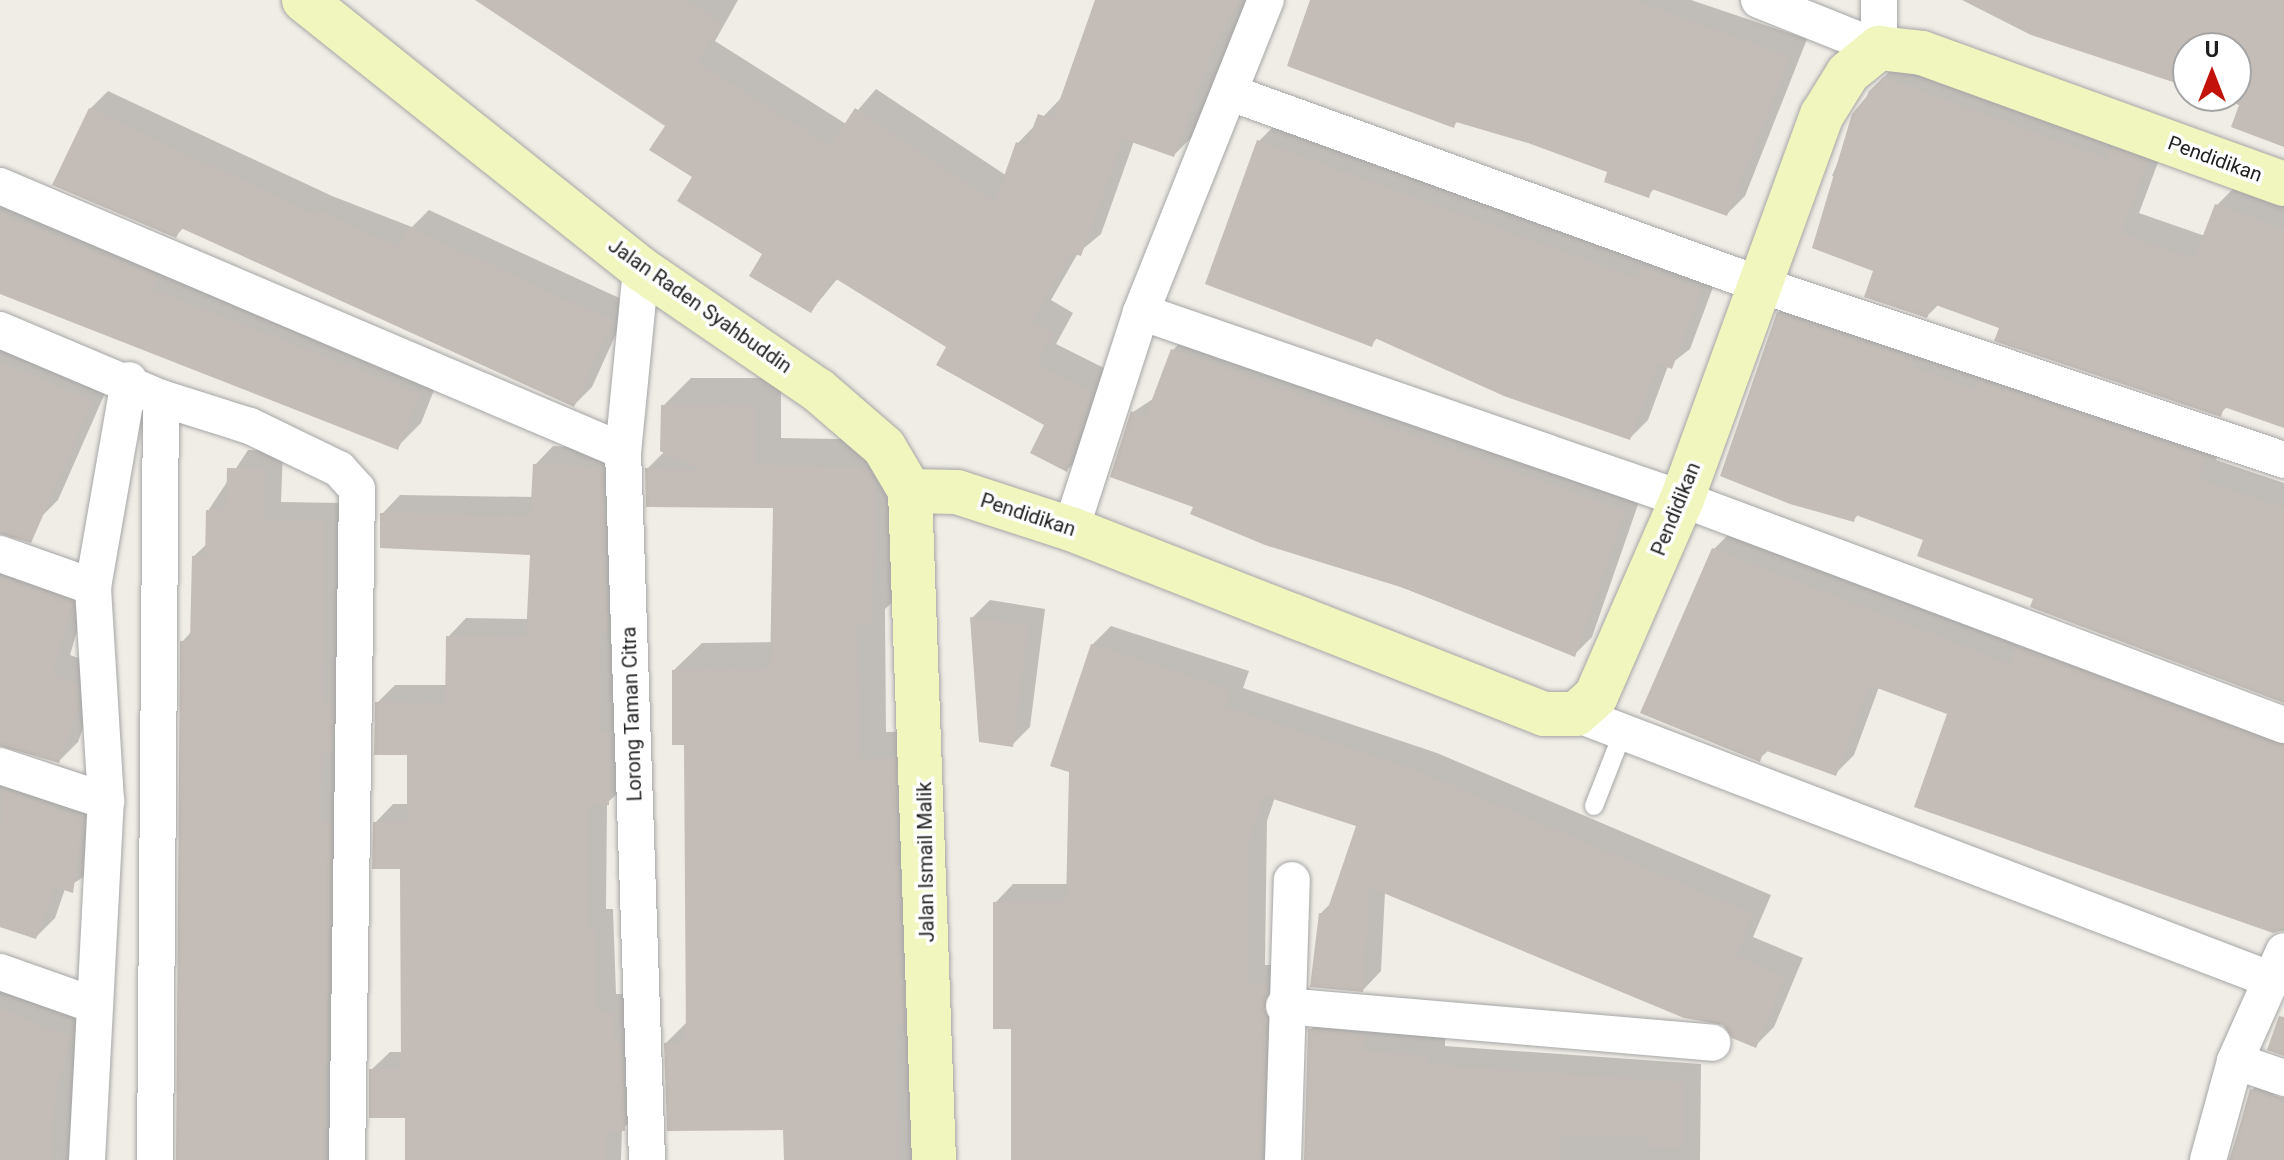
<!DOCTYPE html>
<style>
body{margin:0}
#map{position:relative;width:2284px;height:1160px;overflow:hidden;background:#f0ede6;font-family:Roboto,sans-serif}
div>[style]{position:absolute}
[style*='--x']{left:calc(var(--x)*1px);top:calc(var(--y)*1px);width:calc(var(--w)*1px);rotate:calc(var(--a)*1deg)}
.shadow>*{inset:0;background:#0003}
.building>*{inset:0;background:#c4bcb6}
.roads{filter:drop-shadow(0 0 2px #a6a6a6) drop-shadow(0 0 2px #a6a6a6)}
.lane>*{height:18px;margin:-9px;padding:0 9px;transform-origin:9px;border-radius:9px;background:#fff}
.street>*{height:36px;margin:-18px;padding:0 18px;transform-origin:18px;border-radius:18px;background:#fff}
.secondary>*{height:44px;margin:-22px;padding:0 22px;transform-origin:22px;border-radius:22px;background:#f1f6be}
span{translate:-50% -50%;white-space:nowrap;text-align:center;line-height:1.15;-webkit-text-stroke:7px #fff;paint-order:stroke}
.street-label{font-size:20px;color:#1f1f1f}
.north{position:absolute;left:2172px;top:32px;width:80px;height:80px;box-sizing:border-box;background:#fff;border:2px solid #a5a5a5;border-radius:50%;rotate:0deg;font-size:22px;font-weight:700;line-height:32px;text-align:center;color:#1f1f1f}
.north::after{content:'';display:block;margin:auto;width:28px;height:36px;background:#c3120c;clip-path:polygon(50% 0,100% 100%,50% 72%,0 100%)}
</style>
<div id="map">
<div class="shadow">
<i style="clip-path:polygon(480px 0,738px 0,715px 41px,846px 124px,876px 89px,1007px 176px,1018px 143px,1063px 96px,1097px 0,1247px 0,1194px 135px,1174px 155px,1134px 141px,1101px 234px,1078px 253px,1051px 300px,1073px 313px,1056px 344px,1112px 372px,1087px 450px,1067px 470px,1047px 424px,949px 346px,838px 278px,811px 311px,695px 176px,667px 125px)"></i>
<i style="clip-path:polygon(1312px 0,1691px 0,1807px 39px,1745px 196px,1727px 214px,1655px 188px,1648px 195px,1610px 171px,1528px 141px,1458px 121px,1453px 126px)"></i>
<i style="clip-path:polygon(1904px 58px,2166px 141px,2139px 213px,2205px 236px,2217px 205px,2237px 185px,2284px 202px,2284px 426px,2228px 406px,2220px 414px,1939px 304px,1927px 316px,1876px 269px,1840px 179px,1832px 176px,1869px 91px)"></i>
<i style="clip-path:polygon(108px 91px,332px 196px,412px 227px,429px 210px,630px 303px,592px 387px,574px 405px,184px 227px,176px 236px,90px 109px)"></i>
<i style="clip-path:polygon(1277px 123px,1719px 271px,1690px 349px,1668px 366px,1648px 420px,1630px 438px,1378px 337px,1371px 345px,1259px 141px)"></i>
<i style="clip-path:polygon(0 180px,442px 370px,421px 423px,397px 447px,0 291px)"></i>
<i style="clip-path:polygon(1797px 294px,2224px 437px,2216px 460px,2284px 483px,2284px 700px,2035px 598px,1925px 538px,1859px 514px,1853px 520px,1778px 313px)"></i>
<i style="clip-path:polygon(1191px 332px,1642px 493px,1592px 637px,1574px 655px,1195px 506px,1133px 412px,1156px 397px,1173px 350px)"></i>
<i style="clip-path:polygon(0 337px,109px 384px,58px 500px,40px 518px,0 501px)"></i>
<i style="clip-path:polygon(691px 378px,781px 378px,781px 438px,894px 440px,901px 594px,885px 609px,886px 732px,922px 731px,934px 1160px,786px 1160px,785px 1128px,666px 1043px,687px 1022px,686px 743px,674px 670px,702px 643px,773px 642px,775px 506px,647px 469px,665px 451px,663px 406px)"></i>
<i style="clip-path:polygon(553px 446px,620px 449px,627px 785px,607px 803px,606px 909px,613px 909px,616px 994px,631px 994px,643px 1111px,622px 1129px,621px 1160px,407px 1160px,407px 1116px,371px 1070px,390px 1052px,403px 1052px,402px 867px,375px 823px,393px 804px,409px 804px,409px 753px,377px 703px,395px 685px,447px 685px,448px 637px,466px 618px,529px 619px,532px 553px,382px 514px,400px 495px,534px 497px,535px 465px)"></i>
<i style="clip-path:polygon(248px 450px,283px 451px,281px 502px,343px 503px,344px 1160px,272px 1160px,182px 642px,192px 631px,194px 556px,208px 543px,208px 511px)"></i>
<i style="clip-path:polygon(1733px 530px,2284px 722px,2284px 931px,2274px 931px,1950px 713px,1879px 687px,1854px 755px,1835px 774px,1769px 750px,1759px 759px,1714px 549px)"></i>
<i style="clip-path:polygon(0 546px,91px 583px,70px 655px,97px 665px,98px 686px,78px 742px,59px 761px,0 744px)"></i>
<i style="clip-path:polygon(990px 600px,1045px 609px,1030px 727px,1012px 745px,972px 618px)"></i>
<i style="clip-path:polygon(1111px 626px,1249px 671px,1243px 688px,1437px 753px,1771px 895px,1753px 937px,1803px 958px,1774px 1027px,1755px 1046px,1725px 1024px,1385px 892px,1381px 971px,1363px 990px,1320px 914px,1332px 902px,1359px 825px,1275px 797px,1267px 821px,1265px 965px,1286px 965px,1299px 1160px,1012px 1160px,1013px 1027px,995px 903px,1013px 884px,1068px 884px,1092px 645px)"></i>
<i style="clip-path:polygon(0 752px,103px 799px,91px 872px,65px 889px,55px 918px,36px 937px,0 927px)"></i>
<i style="clip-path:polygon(0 981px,91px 1019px,85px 1160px,0 1160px)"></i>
<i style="clip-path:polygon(1329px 1011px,1382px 1016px,1381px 1033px,1445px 1037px,1445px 1046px,1701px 1064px,1700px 1160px,1306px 1160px,1310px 1030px)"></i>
<i style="clip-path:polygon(2271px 1071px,2284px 1074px,2284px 1096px,2261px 1094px,2284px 1100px,2284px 1160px,2229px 1160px,2252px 1090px)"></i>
</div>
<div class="building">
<i style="clip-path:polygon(475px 0,688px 0,723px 23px,697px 62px,830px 146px,855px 108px,995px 202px,1016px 142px,1026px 146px,1038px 114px,1053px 119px,1095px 0,1240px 0,1213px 50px,1174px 157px,1123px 139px,1081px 256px,1071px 253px,1032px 321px,1054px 333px,1037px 364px,1093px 392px,1067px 472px,1030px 453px,1044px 425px,936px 365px,946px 347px,833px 277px,811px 313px,749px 276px,762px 254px,677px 201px,692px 177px,649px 150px,665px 126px)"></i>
<i style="clip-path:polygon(1310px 0,1634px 0,1790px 57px,1727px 216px,1652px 189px,1649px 198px,1604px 182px,1607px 172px,1528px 143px,1456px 122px,1454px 128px,1287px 66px)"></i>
<i style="clip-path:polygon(1962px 0,2284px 0,2284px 147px,2231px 127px,2239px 105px,2214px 96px,2236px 96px,2236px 48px,2188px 48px,2188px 87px,2031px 35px)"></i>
<i style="clip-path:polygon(1883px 77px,2107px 159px,2111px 148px,2148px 161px,2121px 233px,2194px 259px,2215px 204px,2284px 229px,2284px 428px,2224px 407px,2221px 417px,1994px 341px,1999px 328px,1933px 304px,1927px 318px,1864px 297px,1873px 271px,1812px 248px,1852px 114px)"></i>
<i style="clip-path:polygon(89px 108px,314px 214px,317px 209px,399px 247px,409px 227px,613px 321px,574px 407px,181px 228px,176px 238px,52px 185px)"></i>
<i style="clip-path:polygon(1257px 140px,1636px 278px,1640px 267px,1702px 289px,1672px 369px,1658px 364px,1630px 440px,1504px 396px,1375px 338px,1372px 347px,1205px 284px)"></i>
<i style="clip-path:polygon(0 214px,158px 276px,152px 289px,420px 394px,398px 450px,0 294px)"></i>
<i style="clip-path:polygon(1777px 312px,1913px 358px,1910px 366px,1976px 390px,1980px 380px,2207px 456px,2198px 479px,2284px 508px,2284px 703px,2030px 607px,2033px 599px,1917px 556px,1923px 540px,1856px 515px,1854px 522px,1790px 504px,1720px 476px)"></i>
<i style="clip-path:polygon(1171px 349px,1625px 511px,1575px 657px,1407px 589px,1265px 545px,1190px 514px,1193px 507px,1110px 477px,1131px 411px,1145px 418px)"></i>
<i style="clip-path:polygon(0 362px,93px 401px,31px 543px,0 534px)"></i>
<i style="clip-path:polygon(661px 405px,754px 406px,754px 465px,867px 467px,875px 482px,873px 623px,857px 623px,859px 759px,895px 758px,904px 1023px,897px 1023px,898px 1160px,784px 1160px,783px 1130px,667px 1131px,664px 1043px,686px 1042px,684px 745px,672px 745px,672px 670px,770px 669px,773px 508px,646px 507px,645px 468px,704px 471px,660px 451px)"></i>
<i style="clip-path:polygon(533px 464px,603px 467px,608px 632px,599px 632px,600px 732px,609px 732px,609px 805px,589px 805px,588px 927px,595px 926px,598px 1012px,614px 1012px,614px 1043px,622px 1043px,625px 1131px,606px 1131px,606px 1160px,405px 1160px,405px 1118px,369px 1118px,369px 1069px,401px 1069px,400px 869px,372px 869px,373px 822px,407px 822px,407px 755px,374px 755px,375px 702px,445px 703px,446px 636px,526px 637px,530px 555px,380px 548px,380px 513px,531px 515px,531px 505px,539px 505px,531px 502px)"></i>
<i style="clip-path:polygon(227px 468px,266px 469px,264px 519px,325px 521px,323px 702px,333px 702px,332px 754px,322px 754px,321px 822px,331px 822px,325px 1160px,176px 1160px,180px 641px,190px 641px,192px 556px,205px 556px,206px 510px,226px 510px)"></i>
<i style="clip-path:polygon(1712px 548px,2010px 664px,2016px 647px,2284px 745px,2284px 930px,2273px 933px,1914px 807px,1947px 714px,1869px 685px,1836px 776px,1764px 750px,1760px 762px,1640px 713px)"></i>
<i style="clip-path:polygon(0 576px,73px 602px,52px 675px,78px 684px,79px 707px,59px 763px,0 746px)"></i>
<i style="clip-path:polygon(970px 617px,1028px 626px,1013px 747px,979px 742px)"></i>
<i style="clip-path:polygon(1091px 644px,1231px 690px,1226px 707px,1418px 771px,1753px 914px,1736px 956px,1785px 977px,1756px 1048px,1732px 1038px,1723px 1025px,1684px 1018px,1369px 887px,1363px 992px,1310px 987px,1319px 913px,1326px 914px,1356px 826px,1264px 796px,1249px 841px,1248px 983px,1268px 983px,1262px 1160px,1011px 1160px,1011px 1029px,993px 1029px,993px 902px,1066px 902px,1069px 772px,1050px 766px)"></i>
<i style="clip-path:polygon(2px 789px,84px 818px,73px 893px,55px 887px,36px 939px,0 927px)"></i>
<i style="clip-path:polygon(0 1008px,72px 1038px,55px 1092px,52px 1160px,0 1160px)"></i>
<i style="clip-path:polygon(2279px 1016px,2284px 1017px,2284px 1056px,2267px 1050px)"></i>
<i style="clip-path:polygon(1308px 1029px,1365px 1034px,1363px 1051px,1427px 1055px,1427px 1064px,1683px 1082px,1682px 1148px,1647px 1147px,1648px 1137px,1560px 1136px,1560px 1160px,1304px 1160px)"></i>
<i style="clip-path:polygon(2250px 1089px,2284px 1098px,2284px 1160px,2230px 1160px)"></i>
</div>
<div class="roads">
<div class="lane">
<i style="--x:1594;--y:806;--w:74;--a:-68.6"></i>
</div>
<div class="street">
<i style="--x:1759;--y:0;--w:129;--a:21.8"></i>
<i style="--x:1879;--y:48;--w:48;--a:-90"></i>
<i style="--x:1231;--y:93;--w:567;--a:19.91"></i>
<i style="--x:1764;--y:286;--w:548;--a:18.5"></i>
<i style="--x:0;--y:186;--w:677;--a:23.04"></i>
<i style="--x:641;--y:269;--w:183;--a:95.6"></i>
<i style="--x:623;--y:451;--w:709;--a:88.06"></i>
<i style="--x:1141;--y:312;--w:572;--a:19.07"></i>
<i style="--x:1682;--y:499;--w:643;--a:20.58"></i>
<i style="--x:0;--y:330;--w:175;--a:22.9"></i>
<i style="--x:161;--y:398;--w:93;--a:17.5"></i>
<i style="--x:250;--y:426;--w:99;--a:25.8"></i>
<i style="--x:339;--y:469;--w:27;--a:48"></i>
<i style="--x:357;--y:489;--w:671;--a:90.85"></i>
<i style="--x:1071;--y:529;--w:228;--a:-72.1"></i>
<i style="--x:1141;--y:312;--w:336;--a:-68.2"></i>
<i style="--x:0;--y:554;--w:99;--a:19.5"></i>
<i style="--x:1576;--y:714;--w:745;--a:20.92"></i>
<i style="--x:0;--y:766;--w:112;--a:18.3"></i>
<i style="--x:0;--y:972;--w:96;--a:19.4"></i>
<i style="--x:1284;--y:1006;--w:430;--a:4.9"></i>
<i style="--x:2235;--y:1061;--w:52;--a:19.1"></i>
<i style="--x:87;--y:1160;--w:360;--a:-87"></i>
<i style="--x:106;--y:801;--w:214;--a:-93.5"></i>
<i style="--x:93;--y:587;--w:210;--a:-80.1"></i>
<i style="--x:155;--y:1160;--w:762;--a:-89.55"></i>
<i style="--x:1283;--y:1160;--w:280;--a:-88.2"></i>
<i style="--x:2208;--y:1160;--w:103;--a:-74.7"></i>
<i style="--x:2235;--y:1061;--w:120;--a:-66"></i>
</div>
<div class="secondary">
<i style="--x:304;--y:0;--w:431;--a:38.6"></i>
<i style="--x:641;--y:269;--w:214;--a:34.4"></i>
<i style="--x:818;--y:390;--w:87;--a:40.8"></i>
<i style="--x:884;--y:447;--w:51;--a:59.4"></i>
<i style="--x:910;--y:491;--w:669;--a:87.95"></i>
<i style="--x:910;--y:491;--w:47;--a:1.2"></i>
<i style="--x:957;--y:492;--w:120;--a:18"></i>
<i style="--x:1071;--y:529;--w:508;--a:21.36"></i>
<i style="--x:1544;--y:714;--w:32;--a:0"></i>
<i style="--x:1576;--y:714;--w:27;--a:-42"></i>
<i style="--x:1596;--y:696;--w:215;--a:-66.4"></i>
<i style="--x:1682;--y:499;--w:409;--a:-70"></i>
<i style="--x:1822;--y:115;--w:49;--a:-58.2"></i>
<i style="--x:1848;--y:73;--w:40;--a:-39"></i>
<i style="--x:1879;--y:48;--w:43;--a:6.6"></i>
<i style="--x:1922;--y:53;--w:385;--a:19.9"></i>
</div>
</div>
<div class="street-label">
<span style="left:2215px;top:159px;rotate:20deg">Pendidikan</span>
<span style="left:700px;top:306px;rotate:35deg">Jalan Raden Syahbuddin</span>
<span style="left:1676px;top:509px;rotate:-68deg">Pendidikan</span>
<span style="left:1028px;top:515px;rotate:18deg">Pendidikan</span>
<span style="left:632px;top:714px;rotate:-92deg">Lorong Taman Citra</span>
<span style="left:926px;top:862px;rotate:-91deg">Jalan Ismail Malik</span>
</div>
<div class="north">U</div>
</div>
